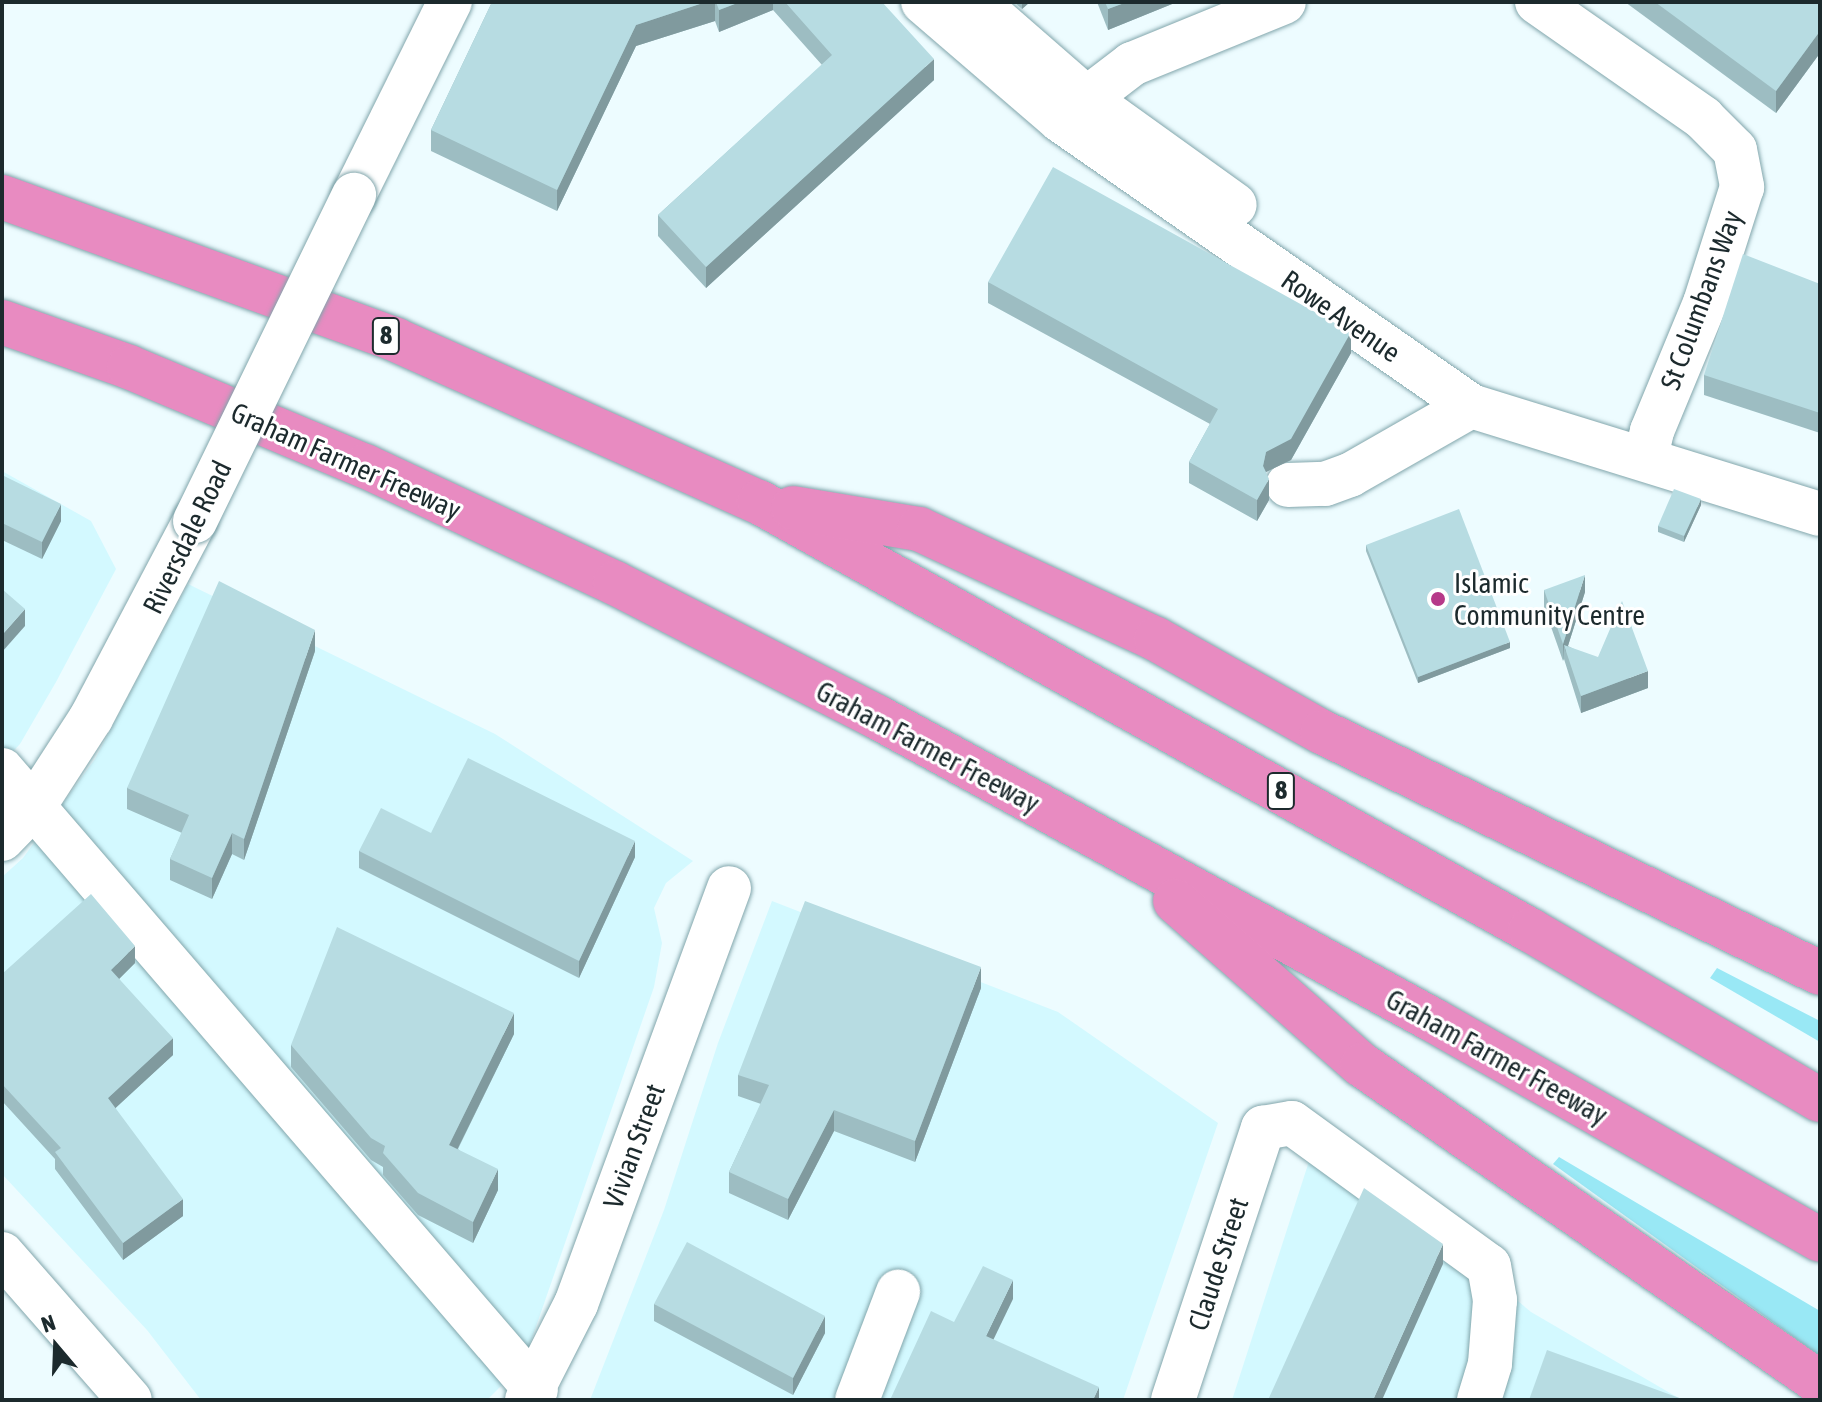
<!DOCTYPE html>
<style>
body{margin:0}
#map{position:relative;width:1822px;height:1402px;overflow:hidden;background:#edfcff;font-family:"Asap Condensed",sans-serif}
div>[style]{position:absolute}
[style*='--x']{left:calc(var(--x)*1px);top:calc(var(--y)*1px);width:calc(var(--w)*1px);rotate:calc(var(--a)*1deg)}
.built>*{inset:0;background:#d3f9ff}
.green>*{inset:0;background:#99e8f5}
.roads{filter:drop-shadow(0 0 2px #82a6ac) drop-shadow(0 0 2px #82a6ac)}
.minor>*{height:44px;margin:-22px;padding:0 22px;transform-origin:22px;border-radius:22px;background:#fff}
.highway>*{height:44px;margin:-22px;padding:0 22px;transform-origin:22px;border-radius:22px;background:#e88bc1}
.bridges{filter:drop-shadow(0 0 2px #82a6ac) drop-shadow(0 0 2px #82a6ac)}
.minor-bridge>*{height:44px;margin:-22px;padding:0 22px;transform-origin:22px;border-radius:22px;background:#fff}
.wall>*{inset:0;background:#9dbdc2}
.shaded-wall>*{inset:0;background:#809a9e}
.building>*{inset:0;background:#b7dce2}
.dots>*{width:22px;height:22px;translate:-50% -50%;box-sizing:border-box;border:4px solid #fff;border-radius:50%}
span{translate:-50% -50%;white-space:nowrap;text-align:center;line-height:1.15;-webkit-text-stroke:6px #fff;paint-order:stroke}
.shield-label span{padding:2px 6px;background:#fff;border:2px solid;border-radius:6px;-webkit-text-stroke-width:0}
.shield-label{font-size:26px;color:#1c2a2d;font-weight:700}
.street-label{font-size:28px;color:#1c2a2d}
.poi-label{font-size:28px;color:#1c2a2d}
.left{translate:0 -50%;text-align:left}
.frame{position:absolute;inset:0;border:4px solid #1c2a2d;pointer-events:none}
.north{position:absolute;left:16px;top:1306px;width:80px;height:80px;-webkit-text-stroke:6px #fff;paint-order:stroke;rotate:341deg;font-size:22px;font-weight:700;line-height:32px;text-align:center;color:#1c2a2d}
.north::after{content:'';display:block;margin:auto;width:28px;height:36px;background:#1c2a2d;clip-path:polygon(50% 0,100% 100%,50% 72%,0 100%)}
</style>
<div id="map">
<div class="built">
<i style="clip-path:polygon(2px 471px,91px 521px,116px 569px,56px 682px,20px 744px,2px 763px)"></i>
<i style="clip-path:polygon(188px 584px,495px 734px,693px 861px,666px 883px,654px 908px,662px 943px,654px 987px,523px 1364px,487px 1400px,201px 1400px,147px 1330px,2px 1174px,2px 877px,23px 858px,95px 759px)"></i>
<i style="clip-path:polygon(772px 901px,1058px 1012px,1218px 1123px,1123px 1400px,590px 1400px,664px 1210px,718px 1043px)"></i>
<i style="clip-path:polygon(1312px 1152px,1465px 1257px,1531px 1312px,1682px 1400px,1232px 1400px)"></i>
</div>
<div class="green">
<i style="clip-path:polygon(1717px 968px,1820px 1021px,1820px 1042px,1710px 978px)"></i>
<i style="clip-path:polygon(1559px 1157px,1820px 1311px,1820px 1356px,1553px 1164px)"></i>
</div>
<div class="roads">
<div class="minor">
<i style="--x:923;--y:2;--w:181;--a:40.7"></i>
<i style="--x:1060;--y:120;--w:501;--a:34.83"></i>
<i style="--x:1471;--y:406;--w:365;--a:17.2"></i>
<i style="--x:976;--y:2;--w:146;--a:41.1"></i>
<i style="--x:1086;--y:98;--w:183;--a:35.7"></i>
<i style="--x:1537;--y:2;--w:203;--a:34.9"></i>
<i style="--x:1703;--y:118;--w:45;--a:45"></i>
<i style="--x:1735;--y:150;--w:38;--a:79"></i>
<i style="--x:1742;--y:187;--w:122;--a:107.7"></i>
<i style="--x:1705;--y:303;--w:139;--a:112.5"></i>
<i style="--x:1652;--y:431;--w:27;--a:103"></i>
<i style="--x:1064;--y:116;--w:86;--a:-37.4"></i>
<i style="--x:1132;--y:64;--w:164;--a:-22.2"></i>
<i style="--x:354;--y:195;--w:216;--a:-63.6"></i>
<i style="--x:1288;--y:485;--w:37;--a:-2"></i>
<i style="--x:1325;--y:484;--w:27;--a:-20"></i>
<i style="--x:1350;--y:475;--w:139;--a:-29.7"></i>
<i style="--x:2;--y:770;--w:818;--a:49.26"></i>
<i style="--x:2;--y:839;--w:46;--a:-45.9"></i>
<i style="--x:34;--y:806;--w:105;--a:-57.1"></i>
<i style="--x:91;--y:718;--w:223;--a:-62.2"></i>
<i style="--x:2;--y:1254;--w:194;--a:48.8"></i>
<i style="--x:527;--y:1400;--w:108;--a:-63"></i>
<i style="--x:576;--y:1304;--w:443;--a:-69.8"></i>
<i style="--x:857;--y:1400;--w:116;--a:-69.2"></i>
<i style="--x:1173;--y:1400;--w:287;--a:-71.7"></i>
<i style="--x:1263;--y:1128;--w:29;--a:-10"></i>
<i style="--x:1292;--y:1123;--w:243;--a:36"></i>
<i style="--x:1489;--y:1266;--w:35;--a:80"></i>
<i style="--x:1495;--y:1300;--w:64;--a:94.5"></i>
<i style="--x:1490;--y:1364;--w:38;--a:107"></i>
</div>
<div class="highway">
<i style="--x:2;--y:197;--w:419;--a:19.9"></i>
<i style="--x:396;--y:340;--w:398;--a:24.1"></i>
<i style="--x:759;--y:502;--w:882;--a:29.04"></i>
<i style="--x:1530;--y:930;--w:336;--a:30.4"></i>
<i style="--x:2;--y:322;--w:135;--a:19.5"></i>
<i style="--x:129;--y:367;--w:256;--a:22.8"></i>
<i style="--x:365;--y:466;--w:276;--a:25.1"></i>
<i style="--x:615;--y:583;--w:294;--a:27.1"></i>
<i style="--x:877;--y:717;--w:633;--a:28.59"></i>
<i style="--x:1433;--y:1020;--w:445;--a:29.6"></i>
<i style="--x:793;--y:508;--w:128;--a:9.5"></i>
<i style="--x:919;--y:529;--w:261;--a:24.9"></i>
<i style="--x:1156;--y:639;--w:190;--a:29.3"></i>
<i style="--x:1322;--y:732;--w:553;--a:25.82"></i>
<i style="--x:1175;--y:901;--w:249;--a:41.3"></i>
<i style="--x:1362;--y:1065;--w:558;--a:34.77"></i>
</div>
</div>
<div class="bridges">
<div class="minor-bridge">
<i style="--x:195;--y:521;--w:363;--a:-64"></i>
</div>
</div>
<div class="wall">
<i style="clip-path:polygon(492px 2px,882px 2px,934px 80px,706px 288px,658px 236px,658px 215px,822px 65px,773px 10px,719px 32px,715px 21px,636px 46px,557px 211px,431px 151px,431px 130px)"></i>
<i style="clip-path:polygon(1014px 2px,1030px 2px,1022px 9px)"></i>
<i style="clip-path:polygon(1097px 2px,1177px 2px,1108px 30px)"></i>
<i style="clip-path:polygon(1625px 2px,1820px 2px,1820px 53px,1776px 113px)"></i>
<i style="clip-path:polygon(988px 282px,1351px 353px,1291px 460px,1266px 472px,1269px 500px,1257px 521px,1189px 483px,1189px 462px,1210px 424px,988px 303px)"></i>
<i style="clip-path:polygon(1820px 284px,1820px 433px,1704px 395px,1704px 375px)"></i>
<i style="clip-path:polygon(2px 475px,61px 521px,42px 559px,2px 540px)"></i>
<i style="clip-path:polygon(1701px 505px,1684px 542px,1658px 532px,1658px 526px)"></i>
<i style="clip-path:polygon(1366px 545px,1510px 648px,1418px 683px,1366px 551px)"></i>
<i style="clip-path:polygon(1544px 590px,1585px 592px,1568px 646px,1648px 688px,1581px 713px,1564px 659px,1563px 661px,1544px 607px)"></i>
<i style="clip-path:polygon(315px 651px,244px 860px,232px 854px,212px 899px,170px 880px,170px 859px,182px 833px,127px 809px,127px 788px)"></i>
<i style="clip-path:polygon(431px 833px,635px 857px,579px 978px,359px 868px,359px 851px)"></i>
<i style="clip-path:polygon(135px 963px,119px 979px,173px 1055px,115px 1108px,183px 1216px,123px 1260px,55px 1169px,55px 1159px,2px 1101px,2px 974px)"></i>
<i style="clip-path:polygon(981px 988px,915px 1162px,834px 1131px,788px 1220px,729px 1193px,729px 1172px,761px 1104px,738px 1096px,738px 1075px)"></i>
<i style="clip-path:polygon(514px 1034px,458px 1149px,498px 1190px,473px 1243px,418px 1215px,383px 1175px,383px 1167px,371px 1160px,291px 1067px,291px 1045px)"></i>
<i style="clip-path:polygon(654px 1304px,825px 1333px,793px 1395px,654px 1321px)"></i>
</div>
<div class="shaded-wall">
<i style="clip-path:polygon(706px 2px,715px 2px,715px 21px,636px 46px,557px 211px,557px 190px,636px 25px)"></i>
<i style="clip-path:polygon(740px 2px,773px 2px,773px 10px,719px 32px,719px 10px)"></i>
<i style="clip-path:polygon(1022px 2px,1030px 2px,1022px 9px)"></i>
<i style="clip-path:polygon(1127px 2px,1177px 2px,1108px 30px,1108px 9px)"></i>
<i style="clip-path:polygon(1820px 31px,1820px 53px,1776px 113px,1776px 91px)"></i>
<i style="clip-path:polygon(934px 59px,934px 80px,706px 288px,706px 267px)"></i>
<i style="clip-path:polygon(1351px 332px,1351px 353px,1291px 460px,1266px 472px,1263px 466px,1266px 452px)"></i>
<i style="clip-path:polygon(1269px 479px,1269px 500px,1257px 521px,1257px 500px)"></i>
<i style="clip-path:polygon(1701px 499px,1701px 505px,1684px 542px,1684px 536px)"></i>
<i style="clip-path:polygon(61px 504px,61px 521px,42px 559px,42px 542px)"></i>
<i style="clip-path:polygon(1585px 575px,1585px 592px,1566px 652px,1564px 645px,1563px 661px,1563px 644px)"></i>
<i style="clip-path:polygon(25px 609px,25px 626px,2px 652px,2px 635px)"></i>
<i style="clip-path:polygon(315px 630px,315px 651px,244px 860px,244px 839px)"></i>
<i style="clip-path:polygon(1510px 642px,1510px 648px,1418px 683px,1418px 677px)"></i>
<i style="clip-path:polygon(1648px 671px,1648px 688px,1581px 713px,1581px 696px)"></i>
<i style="clip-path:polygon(232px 833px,232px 854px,212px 899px,212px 878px)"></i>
<i style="clip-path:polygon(635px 841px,635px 857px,579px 978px,579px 961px)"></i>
<i style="clip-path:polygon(135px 946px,135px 963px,111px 987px,111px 970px)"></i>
<i style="clip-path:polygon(981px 967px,981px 988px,915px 1162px,915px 1141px)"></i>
<i style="clip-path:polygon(514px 1013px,514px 1034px,449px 1166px,449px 1145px)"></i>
<i style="clip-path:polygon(173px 1038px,173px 1055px,108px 1115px,108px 1098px)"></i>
<i style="clip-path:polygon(834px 1110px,834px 1131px,788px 1220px,788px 1199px)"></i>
<i style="clip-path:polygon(498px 1169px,498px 1190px,473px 1243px,473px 1222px)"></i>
<i style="clip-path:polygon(183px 1199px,183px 1216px,123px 1260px,123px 1243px)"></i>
<i style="clip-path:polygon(1443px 1244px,1443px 1264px,1382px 1400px,1373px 1400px)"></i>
<i style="clip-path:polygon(1013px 1280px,1013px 1299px,986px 1355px,986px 1336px)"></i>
<i style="clip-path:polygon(825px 1316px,825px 1333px,793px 1395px,793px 1378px)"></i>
<i style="clip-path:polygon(1099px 1387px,1099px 1400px,1093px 1400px)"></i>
</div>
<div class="building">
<i style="clip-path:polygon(492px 2px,706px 2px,636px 25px,557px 190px,431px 130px)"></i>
<i style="clip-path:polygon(716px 2px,740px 2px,719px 10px)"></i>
<i style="clip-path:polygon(785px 2px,882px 2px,934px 59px,706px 267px,658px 215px,832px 55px)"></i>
<i style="clip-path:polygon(1105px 2px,1127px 2px,1108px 9px)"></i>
<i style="clip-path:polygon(1655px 2px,1820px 2px,1820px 31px,1776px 91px)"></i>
<i style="clip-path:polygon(1053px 167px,1351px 332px,1291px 439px,1266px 452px,1263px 466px,1269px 479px,1257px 500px,1189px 462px,1218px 409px,988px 282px)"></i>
<i style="clip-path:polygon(1743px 254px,1820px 284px,1820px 413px,1704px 375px)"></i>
<i style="clip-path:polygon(2px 475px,61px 504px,42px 542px,2px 523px)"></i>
<i style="clip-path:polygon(1674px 489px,1701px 499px,1684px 536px,1658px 526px)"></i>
<i style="clip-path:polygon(1459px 509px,1510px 642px,1418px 677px,1366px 545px)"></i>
<i style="clip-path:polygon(1585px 575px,1563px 644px,1544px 590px)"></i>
<i style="clip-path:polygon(219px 581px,315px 630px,244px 839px,232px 833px,212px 878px,170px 859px,189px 815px,127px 788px)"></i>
<i style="clip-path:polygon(2px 589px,25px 609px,2px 635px)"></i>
<i style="clip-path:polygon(1622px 601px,1648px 671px,1581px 696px,1564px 645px,1598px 657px)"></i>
<i style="clip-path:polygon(468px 758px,635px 841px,579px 961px,359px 851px,381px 808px,431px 833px)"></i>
<i style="clip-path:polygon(91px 894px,135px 946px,111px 970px,173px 1038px,108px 1098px,183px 1199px,123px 1243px,55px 1152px,61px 1148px,2px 1084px,2px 974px)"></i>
<i style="clip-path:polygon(805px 901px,981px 967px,915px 1141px,834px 1110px,788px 1199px,729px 1172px,769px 1085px,738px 1075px)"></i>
<i style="clip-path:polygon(337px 927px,514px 1013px,449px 1145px,498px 1169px,473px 1222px,418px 1193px,383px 1153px,385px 1146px,371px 1138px,291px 1045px)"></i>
<i style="clip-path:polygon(1364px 1188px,1443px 1244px,1373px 1400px,1268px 1400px)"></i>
<i style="clip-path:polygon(687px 1242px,825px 1316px,793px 1378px,654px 1304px)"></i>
<i style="clip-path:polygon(983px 1266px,1013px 1280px,986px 1336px,1099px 1387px,1093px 1400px,890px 1400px,931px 1311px,954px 1322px)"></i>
<i style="clip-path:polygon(1547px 1350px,1685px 1400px,1529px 1400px)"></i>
</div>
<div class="dots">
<i style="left:1438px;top:599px;background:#b63989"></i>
</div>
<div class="shield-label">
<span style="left:386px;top:336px">8</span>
<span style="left:1281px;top:791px">8</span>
</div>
<div class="street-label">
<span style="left:1701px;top:300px;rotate:-70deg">St Columbans Way</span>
<span style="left:1341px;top:316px;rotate:35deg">Rowe Avenue</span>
<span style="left:346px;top:461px;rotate:24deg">Graham Farmer Freeway</span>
<span style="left:187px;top:537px;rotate:-64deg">Riversdale Road</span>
<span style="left:928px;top:747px;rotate:28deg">Graham Farmer Freeway</span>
<span style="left:1497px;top:1057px;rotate:29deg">Graham Farmer Freeway</span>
<span style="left:634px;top:1146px;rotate:-70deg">Vivian Street</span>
<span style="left:1218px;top:1264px;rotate:-72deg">Claude Street</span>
</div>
<div class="poi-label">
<span class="left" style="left:1454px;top:599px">Islamic<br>Community Centre</span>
</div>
<div class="frame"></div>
<div class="north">N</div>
</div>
